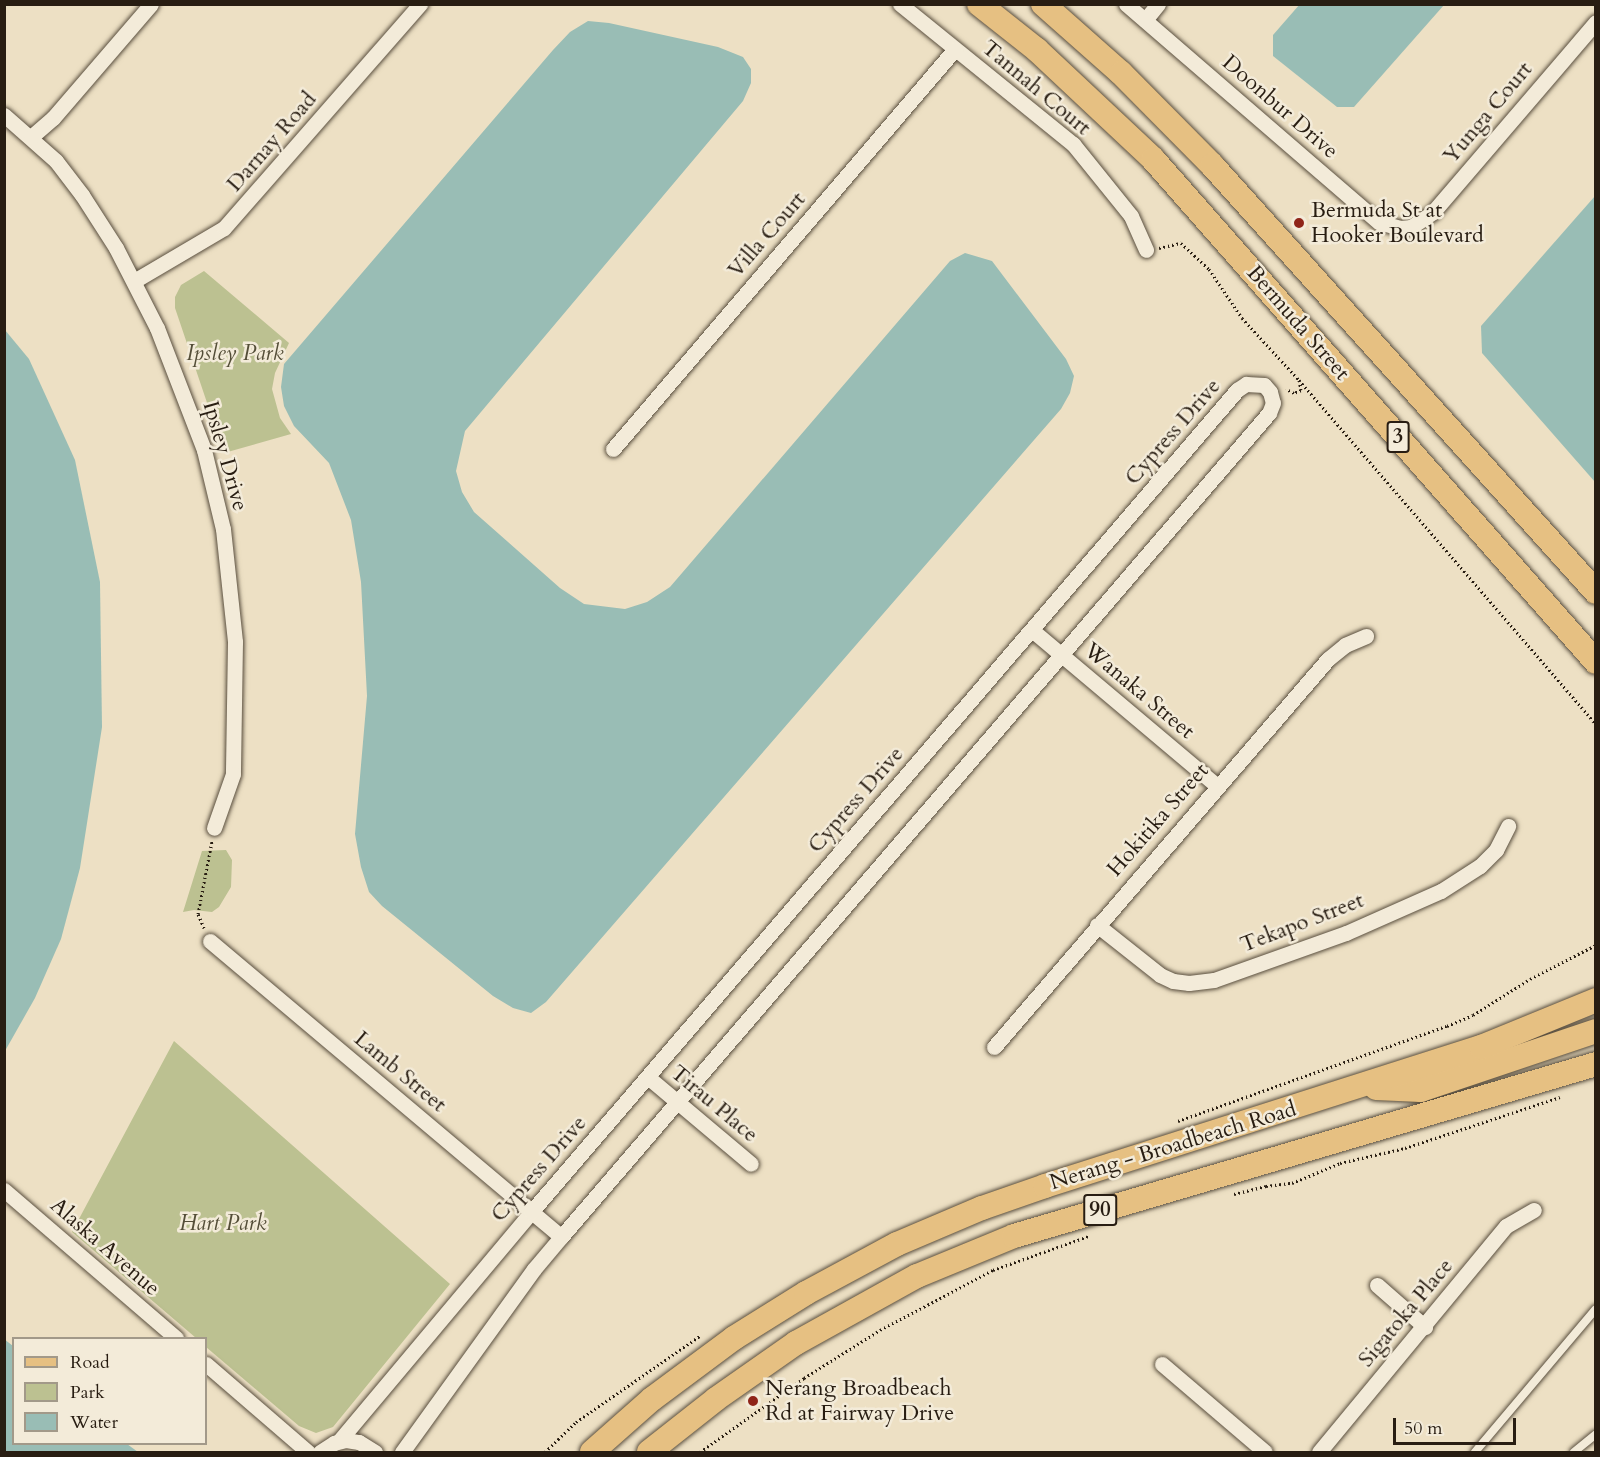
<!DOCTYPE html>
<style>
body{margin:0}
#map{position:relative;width:1600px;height:1457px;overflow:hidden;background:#ede0c4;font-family:Cardo,serif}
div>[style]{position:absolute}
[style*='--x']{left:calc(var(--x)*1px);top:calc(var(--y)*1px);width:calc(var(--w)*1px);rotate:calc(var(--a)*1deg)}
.green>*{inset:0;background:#bcc191}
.water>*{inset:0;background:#99bdb5}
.path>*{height:3px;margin-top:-1.5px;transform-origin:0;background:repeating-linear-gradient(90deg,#281d12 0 1.5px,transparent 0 4.5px)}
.roads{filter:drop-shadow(0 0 2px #594e3e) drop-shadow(0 0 2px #594e3e)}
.lane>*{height:8px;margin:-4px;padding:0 4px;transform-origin:4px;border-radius:4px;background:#f3ebd9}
.street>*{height:15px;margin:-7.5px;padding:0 7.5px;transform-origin:7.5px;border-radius:7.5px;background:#f3ebd9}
.primary>*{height:24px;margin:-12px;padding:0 12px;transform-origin:12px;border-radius:12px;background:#e6c082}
.dots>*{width:16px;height:16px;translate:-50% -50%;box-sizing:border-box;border:3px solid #f3ebd9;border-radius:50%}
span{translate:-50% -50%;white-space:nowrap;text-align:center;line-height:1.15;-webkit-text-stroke:5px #f3ebd9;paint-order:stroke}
.shield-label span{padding:2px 4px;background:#f3ebd9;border:2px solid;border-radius:4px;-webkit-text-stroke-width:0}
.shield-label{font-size:21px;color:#281d12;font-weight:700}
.street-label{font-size:22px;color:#281d12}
.poi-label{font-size:22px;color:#281d12}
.left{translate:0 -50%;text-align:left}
.park-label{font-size:22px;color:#544e38;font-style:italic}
.frame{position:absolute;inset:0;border:6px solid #281d12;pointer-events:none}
.legend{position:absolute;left:12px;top:1337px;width:195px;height:108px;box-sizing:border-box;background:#f3ebd9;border:2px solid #a29989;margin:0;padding:8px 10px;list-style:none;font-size:18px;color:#281d12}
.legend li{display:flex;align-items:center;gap:12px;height:30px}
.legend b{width:30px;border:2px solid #a29989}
.scale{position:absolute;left:1393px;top:1418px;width:123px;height:27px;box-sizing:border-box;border:3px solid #281d12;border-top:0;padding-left:8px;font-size:18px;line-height:21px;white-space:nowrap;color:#281d12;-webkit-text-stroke:4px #f3ebd9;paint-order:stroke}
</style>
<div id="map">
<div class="green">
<i style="clip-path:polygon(204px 271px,289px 343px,275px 373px,272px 389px,280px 418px,291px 434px,224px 453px,175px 308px,175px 297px,181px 285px)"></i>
<i style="clip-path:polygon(226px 850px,232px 860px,231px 887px,219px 907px,212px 912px,194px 910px,183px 912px,202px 851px)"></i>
<i style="clip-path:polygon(174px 1041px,450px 1284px,333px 1427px,316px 1433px,299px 1426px,206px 1347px,206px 1338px,196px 1338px,72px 1232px)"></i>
</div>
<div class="water">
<i style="clip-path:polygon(1300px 4px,1444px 4px,1444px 5px,1354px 107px,1337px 107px,1273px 56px,1273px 35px)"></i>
<i style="clip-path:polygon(588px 21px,609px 23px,718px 47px,743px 57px,751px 69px,751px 83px,743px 101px,465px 431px,456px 471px,462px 492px,474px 512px,560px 588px,584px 604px,625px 609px,647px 602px,670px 587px,950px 261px,965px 253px,992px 261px,1066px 359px,1074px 376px,1070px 393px,1061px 409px,546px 1002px,531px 1013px,513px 1008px,493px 996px,382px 906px,369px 892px,361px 867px,355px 834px,367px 696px,361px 582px,351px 520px,329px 463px,294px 426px,284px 406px,281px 387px,284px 364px,553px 50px,570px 32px)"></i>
<i style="clip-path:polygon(1595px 196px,1596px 196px,1595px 482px,1482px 353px,1481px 326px)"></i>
<i style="clip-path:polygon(5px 330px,29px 359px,75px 460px,100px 582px,102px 727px,80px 868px,61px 939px,35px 998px,5px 1051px)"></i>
<i style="clip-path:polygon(4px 1339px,13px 1346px,14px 1444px,127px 1444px,138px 1452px,5px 1452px)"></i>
</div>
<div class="path">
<i style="--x:1159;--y:248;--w:23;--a:-13"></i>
<i style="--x:1181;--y:243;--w:38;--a:43"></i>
<i style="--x:1209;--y:269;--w:59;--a:56"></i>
<i style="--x:1242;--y:318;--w:84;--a:47.4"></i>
<i style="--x:1299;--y:380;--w:10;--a:79"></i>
<i style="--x:1301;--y:390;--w:8;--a:157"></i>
<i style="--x:1294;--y:393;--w:9;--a:-153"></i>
<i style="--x:1299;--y:380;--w:454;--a:49.2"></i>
<i style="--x:204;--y:928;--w:15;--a:-113"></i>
<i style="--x:198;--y:914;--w:74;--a:-79.1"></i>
<i style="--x:1178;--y:1121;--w:285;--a:-19.5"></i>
<i style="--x:1447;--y:1026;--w:28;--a:-23"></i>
<i style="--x:1473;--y:1015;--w:67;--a:-32.3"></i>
<i style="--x:1530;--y:979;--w:74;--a:-27.3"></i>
<i style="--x:1234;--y:1194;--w:33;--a:-14"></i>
<i style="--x:1266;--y:1186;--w:26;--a:-7"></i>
<i style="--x:1292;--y:1183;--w:52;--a:-22.6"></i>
<i style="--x:1340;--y:1163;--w:67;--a:-13"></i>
<i style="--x:1405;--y:1148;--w:163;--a:-18.2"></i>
<i style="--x:545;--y:1452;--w:43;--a:-44.1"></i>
<i style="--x:576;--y:1422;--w:152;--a:-34.8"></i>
<i style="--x:700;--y:1452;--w:128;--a:-35.4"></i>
<i style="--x:804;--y:1378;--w:90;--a:-32.3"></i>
<i style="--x:880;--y:1330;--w:128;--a:-28"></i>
<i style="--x:993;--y:1270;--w:102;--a:-19.5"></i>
</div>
<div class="roads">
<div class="lane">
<i style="--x:1475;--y:1452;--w:187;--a:-49.8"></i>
<i style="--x:1574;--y:1452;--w:28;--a:-39"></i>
</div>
<div class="street">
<i style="--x:900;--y:4;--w:223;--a:39"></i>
<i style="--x:1073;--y:144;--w:92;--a:51.1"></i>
<i style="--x:1131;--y:216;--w:37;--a:66"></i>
<i style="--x:1126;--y:4;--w:334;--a:40.8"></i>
<i style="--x:1379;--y:222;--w:22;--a:16"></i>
<i style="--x:1400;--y:228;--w:11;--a:-5"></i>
<i style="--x:1411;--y:227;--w:27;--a:-34"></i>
<i style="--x:1433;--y:212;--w:250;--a:-49.4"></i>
<i style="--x:1145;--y:20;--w:21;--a:-51"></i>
<i style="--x:4;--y:115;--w:69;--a:41.5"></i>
<i style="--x:56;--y:161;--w:43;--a:52.6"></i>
<i style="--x:82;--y:195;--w:63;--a:57.3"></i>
<i style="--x:116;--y:248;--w:90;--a:62.9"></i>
<i style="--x:157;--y:328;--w:131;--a:68.9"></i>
<i style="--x:204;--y:450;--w:81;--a:76.5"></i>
<i style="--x:223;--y:529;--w:114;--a:83.9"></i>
<i style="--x:235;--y:642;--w:132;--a:90.9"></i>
<i style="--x:233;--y:774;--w:57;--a:109.4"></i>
<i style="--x:31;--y:137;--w:29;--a:-41"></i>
<i style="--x:53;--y:118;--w:150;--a:-49.3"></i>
<i style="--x:134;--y:281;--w:104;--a:-30.5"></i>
<i style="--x:224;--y:228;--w:298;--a:-48.8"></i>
<i style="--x:613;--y:449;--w:526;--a:-49.47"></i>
<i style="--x:1032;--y:630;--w:242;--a:40.1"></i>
<i style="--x:1097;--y:925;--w:80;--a:38.4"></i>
<i style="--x:1160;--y:975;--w:14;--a:25"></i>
<i style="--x:1173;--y:981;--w:16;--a:7"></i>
<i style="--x:1189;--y:983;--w:25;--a:-7"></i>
<i style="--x:1214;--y:980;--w:140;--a:-19.6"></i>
<i style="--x:1346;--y:933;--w:104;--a:-23.9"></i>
<i style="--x:1441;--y:891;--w:46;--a:-32.7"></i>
<i style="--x:1480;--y:866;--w:23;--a:-45"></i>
<i style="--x:1496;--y:850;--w:27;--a:-63"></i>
<i style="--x:210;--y:941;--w:459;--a:40.1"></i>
<i style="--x:994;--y:1047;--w:512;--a:-49.28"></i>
<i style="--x:1328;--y:659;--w:22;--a:-39"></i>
<i style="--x:1345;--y:645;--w:23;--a:-23"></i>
<i style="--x:649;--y:1078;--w:133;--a:40.1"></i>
<i style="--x:4;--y:1190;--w:227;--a:40.7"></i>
<i style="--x:1377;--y:1285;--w:64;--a:41.2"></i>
<i style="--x:206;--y:1364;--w:135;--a:40.8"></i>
<i style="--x:1162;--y:1364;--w:135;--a:40.5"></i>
<i style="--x:339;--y:1441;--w:299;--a:-50"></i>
<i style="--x:531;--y:1212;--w:1084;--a:-49.34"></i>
<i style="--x:1237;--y:390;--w:11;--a:-34"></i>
<i style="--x:1246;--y:384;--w:18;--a:3"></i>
<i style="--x:1264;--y:385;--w:9;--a:49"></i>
<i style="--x:1270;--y:392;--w:11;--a:75"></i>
<i style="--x:1273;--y:403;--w:11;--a:112"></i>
<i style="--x:1269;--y:413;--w:1086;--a:130.67"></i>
<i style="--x:561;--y:1237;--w:42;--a:130.2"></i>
<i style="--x:534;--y:1269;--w:226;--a:125.8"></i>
<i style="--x:320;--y:1452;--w:17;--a:-33"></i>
<i style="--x:334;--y:1443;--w:12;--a:-14"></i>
<i style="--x:346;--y:1440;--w:13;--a:9"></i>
<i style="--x:359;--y:1442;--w:19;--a:32"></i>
<i style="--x:1319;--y:1452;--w:293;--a:-50.4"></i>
<i style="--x:1506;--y:1226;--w:32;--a:-30"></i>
</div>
<div class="primary">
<i style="--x:979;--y:4;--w:74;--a:38.4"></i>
<i style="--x:1037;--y:50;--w:159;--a:43.2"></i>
<i style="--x:1153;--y:159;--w:670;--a:48.63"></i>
<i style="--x:1043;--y:4;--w:104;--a:41.5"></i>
<i style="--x:1121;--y:73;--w:129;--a:45.3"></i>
<i style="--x:1212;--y:165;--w:574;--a:48.04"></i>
<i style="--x:1376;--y:1088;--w:45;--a:2.5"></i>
<i style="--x:1421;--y:1090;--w:185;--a:-18.6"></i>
<i style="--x:592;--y:1452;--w:80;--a:-41.5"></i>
<i style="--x:652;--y:1399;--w:102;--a:-36.6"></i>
<i style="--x:734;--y:1338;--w:85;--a:-32"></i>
<i style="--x:806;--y:1293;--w:103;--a:-28.3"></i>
<i style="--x:897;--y:1244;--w:92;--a:-23"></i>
<i style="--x:982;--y:1208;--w:67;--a:-19.2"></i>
<i style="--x:1045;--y:1186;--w:458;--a:-17.7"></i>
<i style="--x:1481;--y:1047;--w:124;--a:-22.2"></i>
<i style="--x:649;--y:1452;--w:85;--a:-38.3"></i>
<i style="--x:716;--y:1399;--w:98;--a:-35"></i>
<i style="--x:796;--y:1343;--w:138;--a:-29"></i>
<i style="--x:917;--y:1276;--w:105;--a:-22.4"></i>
<i style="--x:1014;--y:1236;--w:607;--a:-16.46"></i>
</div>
</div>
<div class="dots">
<i style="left:1299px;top:223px;background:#8f2418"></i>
<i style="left:753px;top:1401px;background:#8f2418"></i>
</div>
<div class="shield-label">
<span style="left:1398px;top:437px">3</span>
<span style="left:1100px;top:1210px">90</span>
</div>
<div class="street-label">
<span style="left:1036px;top:88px;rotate:40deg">Tannah Court</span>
<span style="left:1280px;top:107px;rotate:41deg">Doonbur Drive</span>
<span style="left:1488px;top:113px;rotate:-50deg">Yunga Court</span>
<span style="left:272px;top:142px;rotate:-49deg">Darnay Road</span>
<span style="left:767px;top:235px;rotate:-49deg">Villa Court</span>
<span style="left:1298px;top:323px;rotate:49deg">Bermuda Street</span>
<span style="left:1173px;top:432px;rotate:-49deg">Cypress Drive</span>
<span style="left:225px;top:456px;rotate:74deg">Ipsley Drive</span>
<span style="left:1139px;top:691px;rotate:40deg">Wanaka Street</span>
<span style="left:856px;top:800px;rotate:-49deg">Cypress Drive</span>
<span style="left:1158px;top:820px;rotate:-49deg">Hokitika Street</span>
<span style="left:1302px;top:923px;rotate:-21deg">Tekapo Street</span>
<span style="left:400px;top:1072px;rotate:40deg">Lamb Street</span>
<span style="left:714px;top:1104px;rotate:40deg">Tirau Place</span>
<span style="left:1173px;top:1146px;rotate:-17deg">Nerang - Broadbeach Road</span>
<span style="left:539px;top:1169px;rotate:-49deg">Cypress Drive</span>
<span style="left:105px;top:1247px;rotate:41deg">Alaska Avenue</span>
<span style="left:1406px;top:1313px;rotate:-50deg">Sigatoka Place</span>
</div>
<div class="poi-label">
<span class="left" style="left:1311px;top:223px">Bermuda St at<br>Hooker Boulevard</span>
<span class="left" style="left:765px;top:1401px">Nerang Broadbeach<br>Rd at Fairway Drive</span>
</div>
<div class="park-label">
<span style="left:235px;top:354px">Ipsley Park</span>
<span style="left:223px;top:1224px">Hart Park</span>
</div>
<div class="frame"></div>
<ul class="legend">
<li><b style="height:8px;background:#e6c082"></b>Road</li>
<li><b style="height:16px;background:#bcc191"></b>Park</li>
<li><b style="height:16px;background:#99bdb5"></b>Water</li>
</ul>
<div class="scale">50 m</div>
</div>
